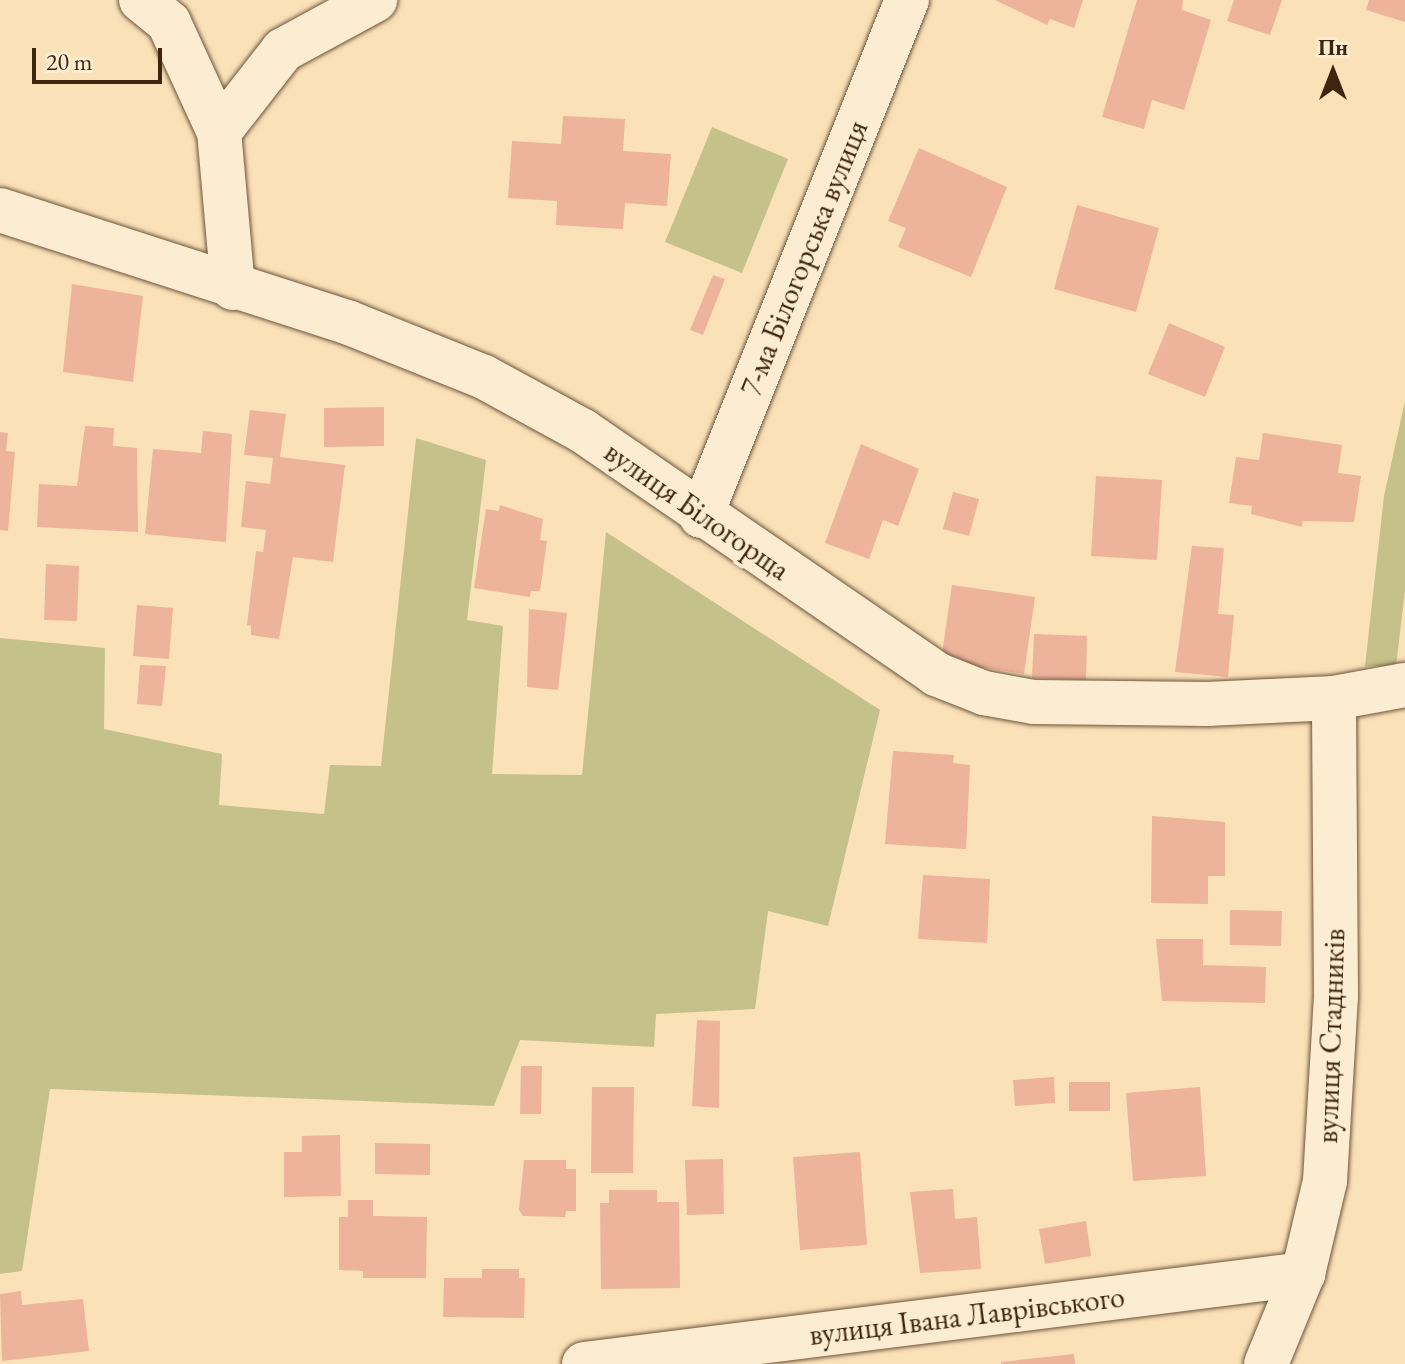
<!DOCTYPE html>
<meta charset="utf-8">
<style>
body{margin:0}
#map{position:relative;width:1405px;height:1364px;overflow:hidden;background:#fae1b8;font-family:"EB Garamond",serif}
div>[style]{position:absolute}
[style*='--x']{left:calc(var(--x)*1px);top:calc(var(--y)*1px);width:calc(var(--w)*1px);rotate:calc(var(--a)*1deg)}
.green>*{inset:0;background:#c4c18b}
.building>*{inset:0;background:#edb39b}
.roads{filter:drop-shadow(0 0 2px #6e543a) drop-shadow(0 0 2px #6e543a)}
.minor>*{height:44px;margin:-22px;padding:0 22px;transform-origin:22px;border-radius:22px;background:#fcecd1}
span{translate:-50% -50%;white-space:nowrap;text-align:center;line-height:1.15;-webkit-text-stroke:8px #fcecd1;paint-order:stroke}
.street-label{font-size:30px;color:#3f2510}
.north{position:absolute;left:1293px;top:32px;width:80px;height:80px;-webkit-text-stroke:6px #fcecd1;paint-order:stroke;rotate:0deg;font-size:22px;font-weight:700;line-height:32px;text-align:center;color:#3f2510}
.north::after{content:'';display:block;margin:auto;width:28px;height:36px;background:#3f2510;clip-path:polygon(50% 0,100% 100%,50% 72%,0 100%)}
.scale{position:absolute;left:32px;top:48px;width:130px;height:36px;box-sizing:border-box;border:4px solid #3f2510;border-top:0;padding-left:10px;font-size:24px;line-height:28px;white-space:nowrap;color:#3f2510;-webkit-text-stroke:6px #fcecd1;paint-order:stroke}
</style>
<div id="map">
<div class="green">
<i style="clip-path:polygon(712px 127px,788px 159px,742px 273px,665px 242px)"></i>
<i style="clip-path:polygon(1405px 401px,1405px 590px,1396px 666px,1365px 666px,1384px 496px)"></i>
<i style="clip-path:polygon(416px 438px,486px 460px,467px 620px,503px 626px,492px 774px,582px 775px,606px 532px,880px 710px,828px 926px,768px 911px,755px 1009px,656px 1014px,654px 1047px,520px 1040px,494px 1106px,50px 1089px,22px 1271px,0 1274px,0 638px,105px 648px,104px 729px,222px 754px,219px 805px,324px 814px,330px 765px,381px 766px)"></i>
</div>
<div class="building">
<i style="clip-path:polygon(995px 0,1083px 0,1074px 28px,1050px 19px,1047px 25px)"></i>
<i style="clip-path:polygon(1137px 0,1183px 0,1182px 10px,1211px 20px,1184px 110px,1152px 100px,1144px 129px,1102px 117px)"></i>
<i style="clip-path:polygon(1234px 0,1282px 0,1270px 35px,1227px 21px)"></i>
<i style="clip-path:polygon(1369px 0,1405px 0,1405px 22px,1366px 10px)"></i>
<i style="clip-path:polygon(563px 116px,625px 119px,623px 151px,671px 154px,667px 206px,625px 203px,623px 229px,556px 225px,557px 201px,508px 198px,512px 141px,561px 144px)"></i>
<i style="clip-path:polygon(919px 148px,1007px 187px,971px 277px,898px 247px,906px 228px,888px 221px)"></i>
<i style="clip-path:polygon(1077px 205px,1159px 228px,1136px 312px,1054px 289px)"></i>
<i style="clip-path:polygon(713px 275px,725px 279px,703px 335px,690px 330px)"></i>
<i style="clip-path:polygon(72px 284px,143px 296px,133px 382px,63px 372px)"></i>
<i style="clip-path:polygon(1169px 323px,1225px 347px,1205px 397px,1148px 374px)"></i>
<i style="clip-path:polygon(384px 407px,384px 446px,324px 447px,324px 408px)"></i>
<i style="clip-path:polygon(250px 410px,286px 414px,280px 457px,345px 465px,333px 562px,293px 557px,279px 639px,251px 635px,251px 626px,247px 625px,256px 551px,263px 552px,266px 530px,241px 527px,246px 481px,270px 484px,273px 458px,244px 455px)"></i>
<i style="clip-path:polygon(85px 426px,114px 428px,113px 446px,137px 448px,138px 532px,37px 527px,39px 484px,77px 486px)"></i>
<i style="clip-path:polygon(203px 431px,232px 434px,226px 542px,145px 534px,153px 449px,201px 453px)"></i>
<i style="clip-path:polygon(0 432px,8px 433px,6px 451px,15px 452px,8px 531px,0 530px)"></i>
<i style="clip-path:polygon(1263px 433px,1342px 445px,1338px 473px,1361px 476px,1354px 522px,1303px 521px,1302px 527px,1251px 514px,1252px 506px,1229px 503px,1236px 457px,1259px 460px)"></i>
<i style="clip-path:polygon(861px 444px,919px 469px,898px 526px,883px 520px,869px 559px,825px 543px)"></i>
<i style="clip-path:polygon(1096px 476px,1162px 480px,1157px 560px,1091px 556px)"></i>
<i style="clip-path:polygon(953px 492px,979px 499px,969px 536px,943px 529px)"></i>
<i style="clip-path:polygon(500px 505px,543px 519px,540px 540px,547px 541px,540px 591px,531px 591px,530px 597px,474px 588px,486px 509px,499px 511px)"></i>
<i style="clip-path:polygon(1192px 546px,1224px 548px,1218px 614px,1234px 615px,1228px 677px,1175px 672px)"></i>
<i style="clip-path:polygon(46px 564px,79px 566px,77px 621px,44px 620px)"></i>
<i style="clip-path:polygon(952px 585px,1035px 597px,1024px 674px,941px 661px)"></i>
<i style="clip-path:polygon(137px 605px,173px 608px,169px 659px,133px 656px)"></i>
<i style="clip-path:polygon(529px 609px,567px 613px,558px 690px,527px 687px)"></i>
<i style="clip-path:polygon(1034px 634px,1087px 636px,1086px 680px,1032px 678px)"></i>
<i style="clip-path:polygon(140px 665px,166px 666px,162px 706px,137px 704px)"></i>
<i style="clip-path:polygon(893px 751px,954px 755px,953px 763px,970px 765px,966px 849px,885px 844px)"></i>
<i style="clip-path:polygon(1152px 816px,1225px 822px,1225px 876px,1208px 876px,1208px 904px,1151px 903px)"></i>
<i style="clip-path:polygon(923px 875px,990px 879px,987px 943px,918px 939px)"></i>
<i style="clip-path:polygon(1230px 910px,1282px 911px,1281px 946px,1230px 945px)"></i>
<i style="clip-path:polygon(1156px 939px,1203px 939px,1203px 965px,1266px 967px,1265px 1003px,1162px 1001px)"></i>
<i style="clip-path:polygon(697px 1020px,720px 1021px,719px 1108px,692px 1106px)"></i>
<i style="clip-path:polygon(521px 1066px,542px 1066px,541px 1114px,520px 1114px)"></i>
<i style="clip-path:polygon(1054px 1077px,1055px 1103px,1015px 1106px,1013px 1080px)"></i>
<i style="clip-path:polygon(1069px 1082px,1110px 1082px,1110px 1111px,1069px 1111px)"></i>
<i style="clip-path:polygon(592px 1087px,634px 1087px,633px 1173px,591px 1173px)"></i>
<i style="clip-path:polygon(1200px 1087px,1206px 1176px,1133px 1181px,1126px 1093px)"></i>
<i style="clip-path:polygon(340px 1135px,341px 1196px,284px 1197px,284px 1152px,302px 1152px,302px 1136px)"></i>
<i style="clip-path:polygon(375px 1143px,430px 1144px,430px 1175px,375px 1174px)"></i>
<i style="clip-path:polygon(860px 1152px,867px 1245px,800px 1250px,793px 1157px)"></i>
<i style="clip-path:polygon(723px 1159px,724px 1214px,687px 1215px,685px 1160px)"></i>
<i style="clip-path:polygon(524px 1160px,566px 1160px,566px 1169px,576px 1169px,576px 1211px,566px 1211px,565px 1217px,523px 1216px,519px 1210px)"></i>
<i style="clip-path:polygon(953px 1189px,955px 1219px,977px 1217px,981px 1269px,920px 1273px,910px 1192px)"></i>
<i style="clip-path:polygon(609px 1190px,657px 1190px,657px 1202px,679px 1202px,680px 1288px,601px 1289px,600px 1203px,609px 1203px)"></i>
<i style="clip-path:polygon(348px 1200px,373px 1200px,373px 1216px,427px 1217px,426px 1278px,363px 1278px,363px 1271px,339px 1270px,339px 1217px,348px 1217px)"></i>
<i style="clip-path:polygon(1086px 1221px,1091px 1256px,1045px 1264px,1039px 1229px)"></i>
<i style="clip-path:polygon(482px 1269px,519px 1269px,519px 1278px,525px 1278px,524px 1318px,443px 1317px,444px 1278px,482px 1278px)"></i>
<i style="clip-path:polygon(21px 1291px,22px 1305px,83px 1299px,89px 1351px,2px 1361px,0 1294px)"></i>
<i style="clip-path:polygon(1074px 1354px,1075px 1364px,1001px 1364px,1001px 1362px)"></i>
</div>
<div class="roads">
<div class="minor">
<i style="--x:141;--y:0;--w:36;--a:39"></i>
<i style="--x:169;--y:23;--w:120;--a:65.4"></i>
<i style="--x:0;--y:210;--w:365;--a:17.9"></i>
<i style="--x:347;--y:322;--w:148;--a:21.9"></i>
<i style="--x:484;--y:377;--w:113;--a:28.6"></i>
<i style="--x:583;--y:431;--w:429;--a:34.5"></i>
<i style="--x:936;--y:674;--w:52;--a:21.6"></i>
<i style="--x:984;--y:693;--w:51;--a:10.2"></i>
<i style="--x:1034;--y:702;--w:173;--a:0.7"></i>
<i style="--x:1207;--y:704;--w:127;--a:-2.7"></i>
<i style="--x:1334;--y:698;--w:72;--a:-10.4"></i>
<i style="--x:233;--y:288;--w:157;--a:-95.1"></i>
<i style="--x:219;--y:132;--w:104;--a:-52"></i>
<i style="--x:283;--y:50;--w:105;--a:-28.5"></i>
<i style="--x:701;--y:516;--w:556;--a:-68.24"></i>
<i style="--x:584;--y:1364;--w:725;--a:-7.13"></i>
<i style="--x:1266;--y:1364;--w:97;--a:-67.7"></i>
<i style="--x:1303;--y:1274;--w:96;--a:-76.7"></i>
<i style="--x:1325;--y:1181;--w:185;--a:-86.6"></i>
<i style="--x:1336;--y:996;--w:298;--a:-90.4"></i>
</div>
</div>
<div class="street-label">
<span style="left:804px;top:258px;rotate:-68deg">7-ма Білогорська вулиця</span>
<span style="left:697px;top:511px;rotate:35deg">вулиця Білогорща</span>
<span style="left:1331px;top:1036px;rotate:-88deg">вулиця Стадників</span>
<span style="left:967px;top:1316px;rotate:-7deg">вулиця Івана Лаврівського</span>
</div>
<div class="north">Пн</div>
<div class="scale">20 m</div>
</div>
